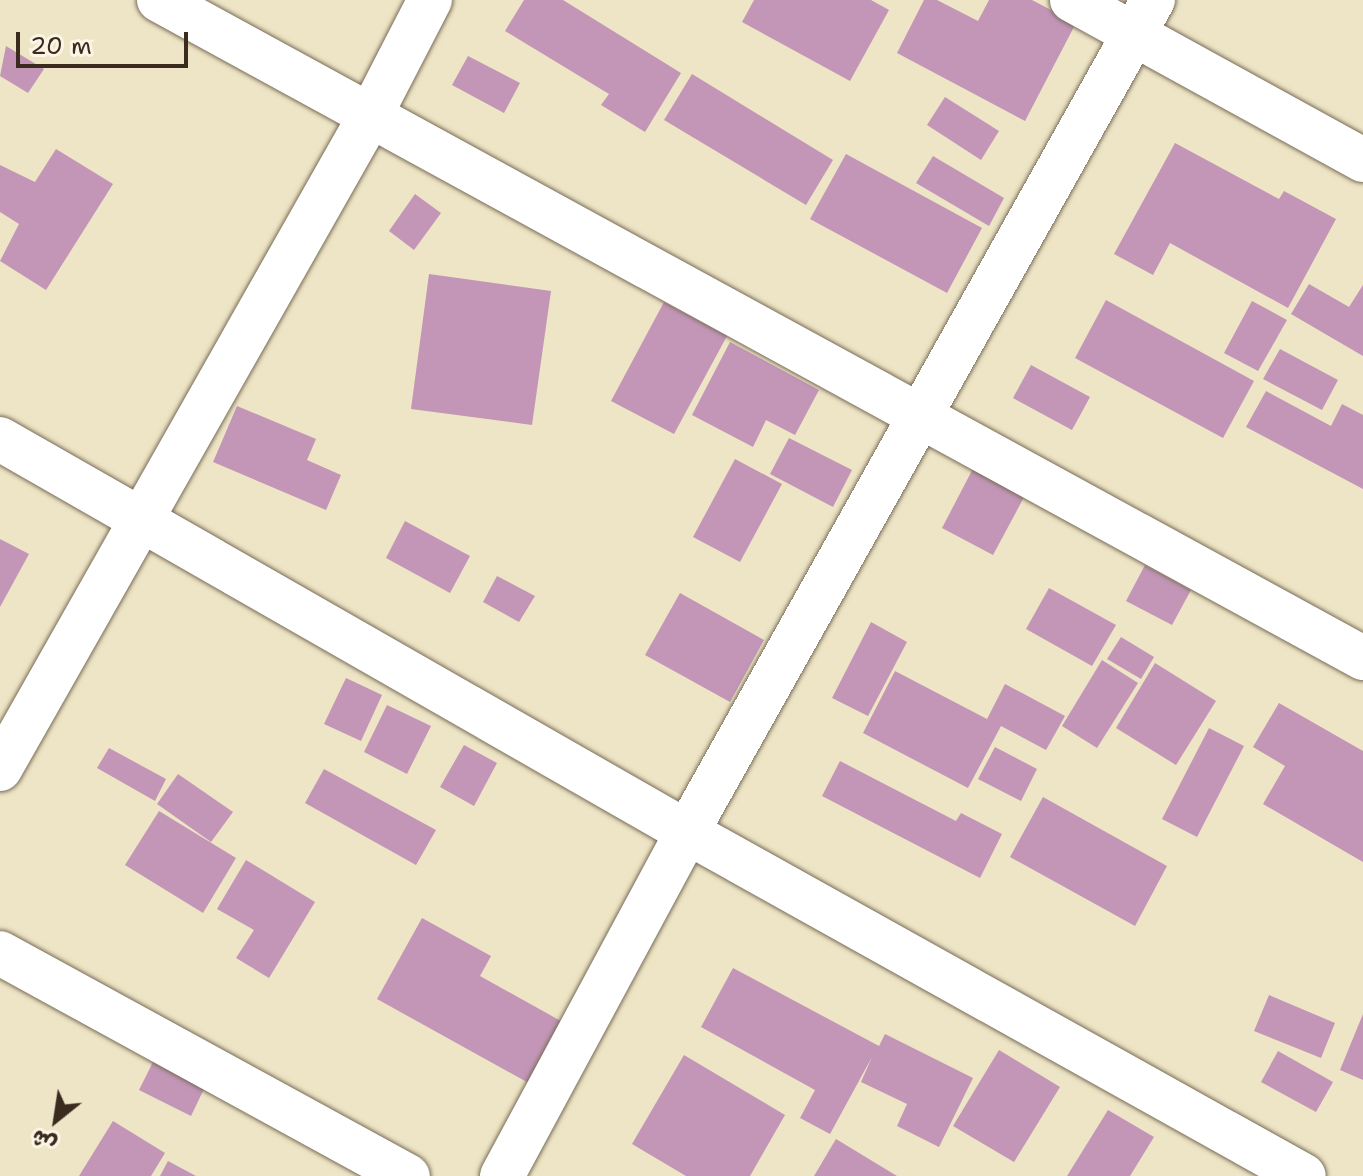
<!DOCTYPE html>
<meta charset="utf-8">
<style>
body{margin:0}
#map{position:relative;width:1363px;height:1176px;overflow:hidden;background:#ede5c5;font-family:"Shantell Sans","Playpen Sans Arabic",sans-serif}
div>[style]{position:absolute}
[style*='--x']{left:calc(var(--x)*1px);top:calc(var(--y)*1px);width:calc(var(--w)*1px);rotate:calc(var(--a)*1deg)}
.building>*{inset:0;background:#c396b8}
.roads{filter:drop-shadow(0 0 2px #796b58) drop-shadow(0 0 2px #796b58)}
.minor>*{height:44px;margin:-22px;padding:0 22px;transform-origin:22px;border-radius:22px;background:#fff}
span{translate:-50% -50%;white-space:nowrap;text-align:center;line-height:1.15;-webkit-text-stroke:8px #fcf5e5;paint-order:stroke}
.north{position:absolute;left:16px;top:1080px;width:80px;height:80px;-webkit-text-stroke:6px #fcf5e5;paint-order:stroke;rotate:210deg;font-size:22px;font-weight:700;line-height:32px;text-align:center;color:#3b2a1e}
.north::after{content:'';display:block;margin:auto;width:28px;height:36px;background:#3b2a1e;clip-path:polygon(50% 0,100% 100%,50% 72%,0 100%)}
.scale{position:absolute;left:16px;top:32px;width:172px;height:36px;box-sizing:border-box;border:4px solid #3b2a1e;border-top:0;padding-left:10px;font-size:24px;line-height:28px;white-space:nowrap;color:#3b2a1e;-webkit-text-stroke:6px #fcf5e5;paint-order:stroke}
</style>
<div id="map">
<div class="building">
<i style="clip-path:polygon(524px 0,563px 0,681px 73px,645px 132px,601px 105px,609px 94px,505px 31px)"></i>
<i style="clip-path:polygon(754px 0,871px 0,889px 10px,850px 81px,742px 22px)"></i>
<i style="clip-path:polygon(924px 0,937px 0,978px 21px,989px 0,1032px 0,1076px 23px,1025px 121px,897px 53px)"></i>
<i style="clip-path:polygon(6px 46px,44px 69px,28px 93px,0 76px)"></i>
<i style="clip-path:polygon(468px 56px,520px 83px,504px 113px,452px 85px)"></i>
<i style="clip-path:polygon(692px 74px,833px 160px,806px 205px,664px 120px)"></i>
<i style="clip-path:polygon(945px 97px,999px 131px,981px 160px,927px 125px)"></i>
<i style="clip-path:polygon(1175px 143px,1279px 199px,1284px 191px,1336px 219px,1288px 308px,1170px 243px,1153px 275px,1114px 254px)"></i>
<i style="clip-path:polygon(56px 149px,113px 184px,46px 290px,0 261px,19px 224px,0 212px,0 165px,35px 182px)"></i>
<i style="clip-path:polygon(846px 154px,982px 228px,947px 293px,810px 219px)"></i>
<i style="clip-path:polygon(933px 156px,1004px 198px,989px 226px,916px 183px)"></i>
<i style="clip-path:polygon(415px 194px,441px 213px,414px 250px,389px 231px)"></i>
<i style="clip-path:polygon(429px 274px,551px 291px,532px 425px,411px 409px)"></i>
<i style="clip-path:polygon(1309px 284px,1349px 307px,1363px 285px,1363px 356px,1291px 314px)"></i>
<i style="clip-path:polygon(1106px 300px,1254px 381px,1223px 438px,1075px 358px)"></i>
<i style="clip-path:polygon(1252px 301px,1287px 320px,1258px 371px,1224px 353px)"></i>
<i style="clip-path:polygon(664px 302px,727px 336px,674px 434px,611px 401px)"></i>
<i style="clip-path:polygon(730px 342px,819px 390px,795px 435px,766px 420px,753px 447px,692px 415px)"></i>
<i style="clip-path:polygon(1280px 349px,1338px 380px,1322px 410px,1263px 379px)"></i>
<i style="clip-path:polygon(1031px 365px,1090px 397px,1072px 430px,1013px 398px)"></i>
<i style="clip-path:polygon(1266px 391px,1331px 426px,1342px 404px,1363px 415px,1363px 489px,1246px 427px)"></i>
<i style="clip-path:polygon(237px 406px,316px 439px,307px 460px,341px 475px,326px 510px,213px 462px)"></i>
<i style="clip-path:polygon(789px 438px,852px 470px,833px 507px,770px 474px)"></i>
<i style="clip-path:polygon(735px 459px,782px 484px,740px 562px,693px 537px)"></i>
<i style="clip-path:polygon(978px 459px,1030px 486px,993px 555px,942px 528px)"></i>
<i style="clip-path:polygon(405px 521px,470px 556px,450px 593px,386px 558px)"></i>
<i style="clip-path:polygon(0 539px,29px 554px,0 607px)"></i>
<i style="clip-path:polygon(1145px 565px,1191px 590px,1172px 625px,1126px 601px)"></i>
<i style="clip-path:polygon(497px 576px,535px 596px,519px 622px,483px 602px)"></i>
<i style="clip-path:polygon(1049px 588px,1116px 625px,1092px 666px,1026px 629px)"></i>
<i style="clip-path:polygon(680px 593px,764px 640px,730px 702px,645px 655px)"></i>
<i style="clip-path:polygon(871px 622px,907px 642px,868px 716px,832px 698px)"></i>
<i style="clip-path:polygon(1121px 637px,1154px 657px,1141px 679px,1107px 659px)"></i>
<i style="clip-path:polygon(1102px 660px,1138px 683px,1097px 748px,1062px 726px)"></i>
<i style="clip-path:polygon(1155px 663px,1216px 701px,1176px 765px,1116px 728px)"></i>
<i style="clip-path:polygon(895px 671px,987px 719px,1005px 684px,1065px 716px,1046px 750px,1001px 726px,968px 788px,863px 733px)"></i>
<i style="clip-path:polygon(346px 678px,382px 695px,361px 741px,324px 724px)"></i>
<i style="clip-path:polygon(1279px 703px,1363px 751px,1363px 862px,1263px 804px,1285px 766px,1253px 747px)"></i>
<i style="clip-path:polygon(387px 705px,431px 726px,407px 774px,364px 752px)"></i>
<i style="clip-path:polygon(1209px 728px,1244px 746px,1197px 837px,1162px 819px)"></i>
<i style="clip-path:polygon(464px 745px,497px 763px,474px 806px,440px 787px)"></i>
<i style="clip-path:polygon(995px 747px,1037px 769px,1021px 801px,978px 779px)"></i>
<i style="clip-path:polygon(109px 748px,166px 779px,155px 801px,97px 768px)"></i>
<i style="clip-path:polygon(840px 761px,956px 821px,961px 813px,1002px 834px,980px 878px,822px 796px)"></i>
<i style="clip-path:polygon(324px 769px,436px 830px,416px 865px,305px 803px)"></i>
<i style="clip-path:polygon(178px 774px,233px 812px,211px 842px,157px 804px)"></i>
<i style="clip-path:polygon(1043px 797px,1167px 866px,1135px 926px,1010px 857px)"></i>
<i style="clip-path:polygon(159px 811px,236px 858px,203px 913px,125px 865px)"></i>
<i style="clip-path:polygon(246px 860px,315px 902px,269px 978px,236px 958px,254px 930px,217px 909px)"></i>
<i style="clip-path:polygon(422px 918px,491px 956px,480px 976px,586px 1035px,552px 1096px,377px 999px)"></i>
<i style="clip-path:polygon(733px 968px,879px 1046px,885px 1034px,973px 1078px,939px 1147px,897px 1126px,907px 1104px,861px 1082px,872px 1057px,830px 1134px,800px 1118px,815px 1090px,701px 1027px)"></i>
<i style="clip-path:polygon(1269px 995px,1335px 1023px,1321px 1058px,1254px 1031px)"></i>
<i style="clip-path:polygon(1363px 1014px,1363px 1080px,1340px 1070px)"></i>
<i style="clip-path:polygon(999px 1050px,1060px 1087px,1014px 1162px,953px 1126px)"></i>
<i style="clip-path:polygon(1278px 1051px,1333px 1082px,1316px 1112px,1261px 1082px)"></i>
<i style="clip-path:polygon(684px 1055px,785px 1115px,750px 1176px,686px 1176px,632px 1144px)"></i>
<i style="clip-path:polygon(153px 1062px,204px 1089px,191px 1116px,139px 1090px)"></i>
<i style="clip-path:polygon(1108px 1110px,1154px 1137px,1130px 1176px,1067px 1176px)"></i>
<i style="clip-path:polygon(113px 1121px,165px 1153px,151px 1176px,79px 1176px)"></i>
<i style="clip-path:polygon(836px 1139px,897px 1176px,814px 1176px)"></i>
<i style="clip-path:polygon(168px 1161px,196px 1176px,160px 1176px)"></i>
</div>
<div class="roads">
<div class="minor">
<i style="--x:159;--y:0;--w:1372;--a:28.66"></i>
<i style="--x:1072;--y:0;--w:332;--a:28.8"></i>
<i style="--x:0;--y:439;--w:791;--a:29.77"></i>
<i style="--x:687;--y:832;--w:706;--a:29.14"></i>
<i style="--x:0;--y:769;--w:751;--a:-60.46"></i>
<i style="--x:370;--y:116;--w:131;--a:-62.7"></i>
<i style="--x:0;--y:953;--w:465;--a:28.7"></i>
<i style="--x:502;--y:1176;--w:391;--a:-61.7"></i>
<i style="--x:687;--y:832;--w:954;--a:-60.75"></i>
</div>
</div>
<div class="north">ش</div>
<div class="scale">20 m</div>
</div>
